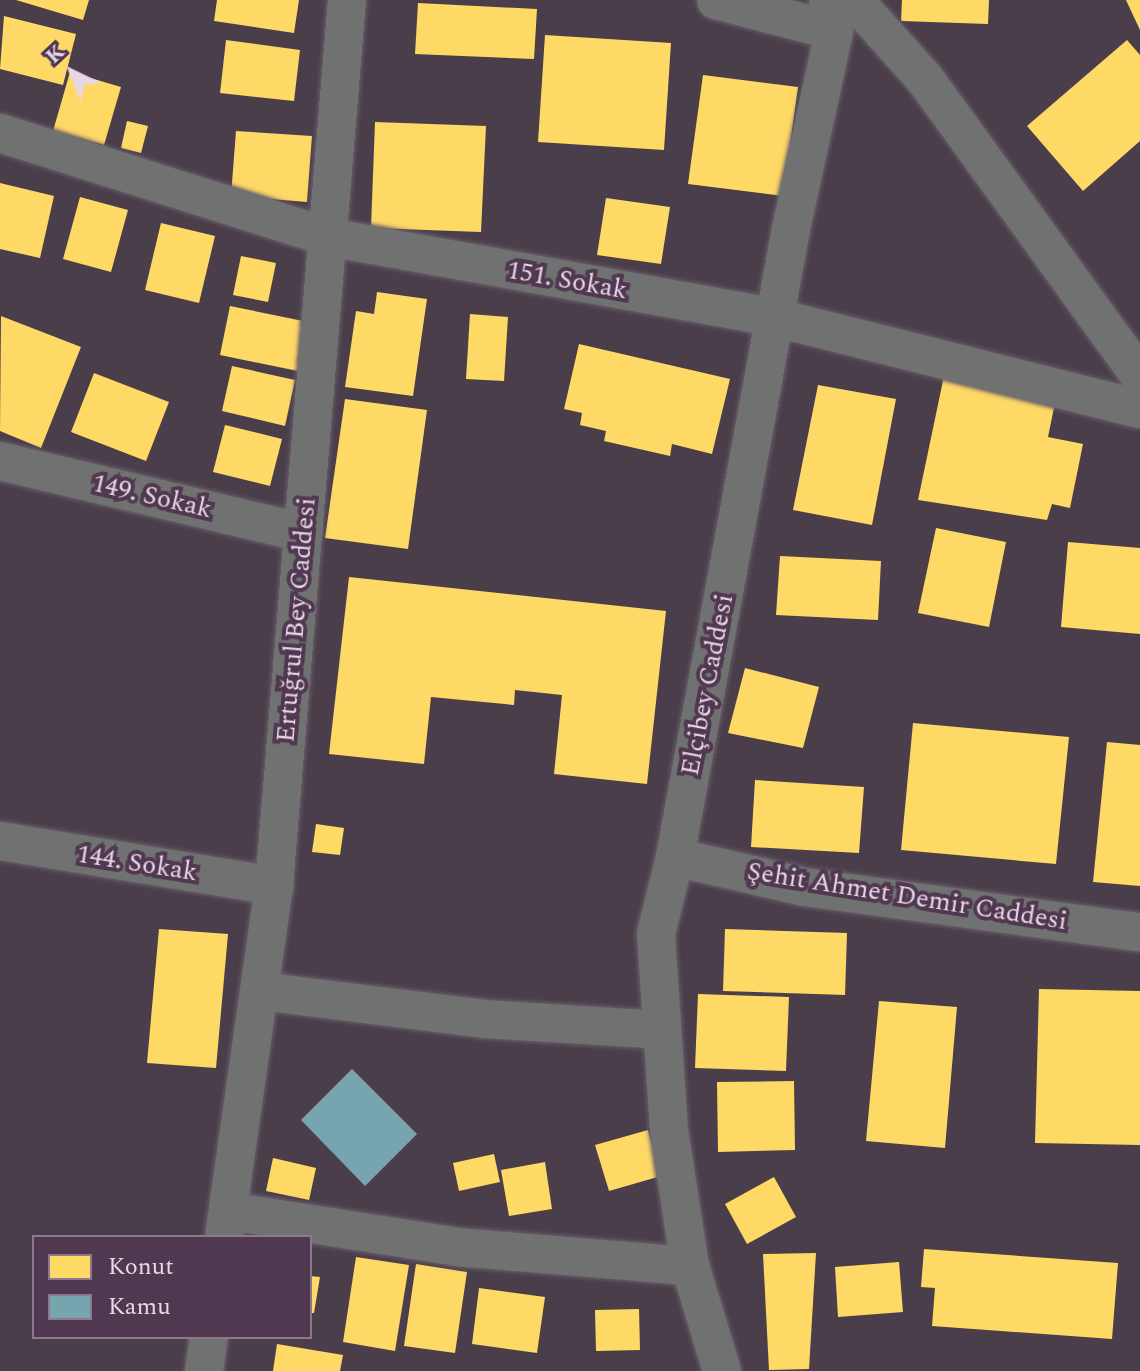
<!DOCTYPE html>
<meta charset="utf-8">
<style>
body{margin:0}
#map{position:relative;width:1140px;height:1371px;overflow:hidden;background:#4b3e4b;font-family:Spectral,serif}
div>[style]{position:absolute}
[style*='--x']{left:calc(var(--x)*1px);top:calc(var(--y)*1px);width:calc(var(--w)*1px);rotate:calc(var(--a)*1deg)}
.homes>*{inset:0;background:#ffd966}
.public>*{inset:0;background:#76a5af}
.roads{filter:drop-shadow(0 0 2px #695d69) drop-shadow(0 0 2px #695d69)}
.minor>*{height:38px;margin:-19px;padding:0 19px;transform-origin:19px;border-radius:19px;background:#707271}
span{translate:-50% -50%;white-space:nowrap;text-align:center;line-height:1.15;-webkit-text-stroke:8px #513851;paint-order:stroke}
.street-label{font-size:26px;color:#e7d7e6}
.legend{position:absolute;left:32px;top:1235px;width:280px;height:104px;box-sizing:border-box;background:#513851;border:2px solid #8d788d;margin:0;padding:10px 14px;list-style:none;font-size:24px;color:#e7d7e6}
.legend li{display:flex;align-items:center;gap:16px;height:40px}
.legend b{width:40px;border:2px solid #8d788d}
.north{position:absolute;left:32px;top:32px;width:80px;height:80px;-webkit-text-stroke:6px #513851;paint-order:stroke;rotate:317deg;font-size:22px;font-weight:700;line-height:32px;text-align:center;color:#e7d7e6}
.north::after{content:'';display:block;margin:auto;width:28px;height:36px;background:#e7d7e6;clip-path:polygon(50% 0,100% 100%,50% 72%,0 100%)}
</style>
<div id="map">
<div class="homes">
<i style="clip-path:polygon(16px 0,89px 0,83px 20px)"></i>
<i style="clip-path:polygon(217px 0,299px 0,294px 33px,214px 21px)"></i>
<i style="clip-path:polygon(902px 0,989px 0,988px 24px,901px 21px)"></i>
<i style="clip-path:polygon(1126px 0,1140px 0,1140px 30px)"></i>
<i style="clip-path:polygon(418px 3px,537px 9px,534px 59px,415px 54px)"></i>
<i style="clip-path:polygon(4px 16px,76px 34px,63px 85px,0 69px)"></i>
<i style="clip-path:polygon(545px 35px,671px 43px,664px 150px,538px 142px)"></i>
<i style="clip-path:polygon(226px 40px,300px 50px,294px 101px,220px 93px)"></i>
<i style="clip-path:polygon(1127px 40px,1140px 55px,1140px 141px,1083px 191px,1027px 126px)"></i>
<i style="clip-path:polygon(70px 72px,121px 87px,104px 145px,53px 131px)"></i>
<i style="clip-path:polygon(703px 75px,798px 87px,783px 196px,688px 184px)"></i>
<i style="clip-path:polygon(127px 121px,148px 126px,141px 153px,121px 148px)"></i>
<i style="clip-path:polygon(375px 122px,486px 126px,481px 232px,371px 228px)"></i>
<i style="clip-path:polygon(236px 131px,312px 136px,307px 202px,231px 196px)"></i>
<i style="clip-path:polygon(0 183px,54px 196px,40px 258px,0 249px)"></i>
<i style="clip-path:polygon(80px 197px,128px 210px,111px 272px,63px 259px)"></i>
<i style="clip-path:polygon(606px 198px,670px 207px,661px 264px,597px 255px)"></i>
<i style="clip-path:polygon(161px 223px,215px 236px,199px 303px,145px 290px)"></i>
<i style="clip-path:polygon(241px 256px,276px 263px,268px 302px,233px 295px)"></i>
<i style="clip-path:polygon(377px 292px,427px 299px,413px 396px,345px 387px,356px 311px,374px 314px)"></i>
<i style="clip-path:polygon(230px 306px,308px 322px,298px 371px,220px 355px)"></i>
<i style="clip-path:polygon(470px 314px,508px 317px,504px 381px,466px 379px)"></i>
<i style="clip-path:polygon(1px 316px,81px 347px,41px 448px,0 431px)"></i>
<i style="clip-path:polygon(579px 344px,730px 379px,712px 454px,672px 444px,670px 456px,604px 441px,606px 431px,580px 425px,582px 413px,564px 409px)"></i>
<i style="clip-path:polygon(232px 366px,295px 380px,285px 426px,222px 411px)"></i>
<i style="clip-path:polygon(945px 371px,1057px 393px,1048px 437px,1083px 444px,1070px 508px,1052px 504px,1047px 520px,918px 500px)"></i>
<i style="clip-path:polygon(94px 373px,169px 402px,146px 461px,71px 432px)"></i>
<i style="clip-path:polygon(818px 385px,896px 399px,872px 525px,793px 510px)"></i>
<i style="clip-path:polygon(345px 399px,427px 410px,408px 549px,325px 538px)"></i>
<i style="clip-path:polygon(225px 425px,282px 439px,270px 486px,213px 472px)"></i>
<i style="clip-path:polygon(936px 528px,1006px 542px,989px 627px,918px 613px)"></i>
<i style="clip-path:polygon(1068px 542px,1140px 548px,1140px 634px,1061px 627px)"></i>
<i style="clip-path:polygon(780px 556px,881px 561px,878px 620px,776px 615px)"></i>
<i style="clip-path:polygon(349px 577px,666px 611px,647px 784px,554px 774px,562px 695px,515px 690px,514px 705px,431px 697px,424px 764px,329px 754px)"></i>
<i style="clip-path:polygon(745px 668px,819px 687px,803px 748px,728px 733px)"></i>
<i style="clip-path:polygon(913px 723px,1069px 737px,1056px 864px,901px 850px)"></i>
<i style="clip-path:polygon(1107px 742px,1140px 745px,1140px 886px,1093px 882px)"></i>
<i style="clip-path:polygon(755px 780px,864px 787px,859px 853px,751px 847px)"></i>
<i style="clip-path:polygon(316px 824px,344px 828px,340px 855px,312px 852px)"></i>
<i style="clip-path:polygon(159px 929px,228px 934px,216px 1068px,147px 1063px)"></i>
<i style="clip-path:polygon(725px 929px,847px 933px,845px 995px,723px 991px)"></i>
<i style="clip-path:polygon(1039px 989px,1140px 991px,1140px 1145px,1035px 1143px)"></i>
<i style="clip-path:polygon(698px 994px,789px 997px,786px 1071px,695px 1068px)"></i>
<i style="clip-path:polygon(879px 1001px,957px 1007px,945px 1148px,866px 1141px)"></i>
<i style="clip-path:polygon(794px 1081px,795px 1150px,718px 1152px,717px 1082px)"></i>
<i style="clip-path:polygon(648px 1130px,661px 1176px,609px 1191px,595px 1145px)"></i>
<i style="clip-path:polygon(494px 1154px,500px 1182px,459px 1191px,453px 1163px)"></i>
<i style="clip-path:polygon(273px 1158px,316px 1168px,309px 1200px,266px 1191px)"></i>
<i style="clip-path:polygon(545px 1162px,552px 1209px,509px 1216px,501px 1170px)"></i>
<i style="clip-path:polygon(774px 1177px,796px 1217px,747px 1244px,725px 1204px)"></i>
<i style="clip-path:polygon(924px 1249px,1118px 1263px,1112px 1339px,932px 1326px,935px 1288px,921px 1287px)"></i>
<i style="clip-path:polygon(816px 1253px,809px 1369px,769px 1370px,763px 1254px)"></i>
<i style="clip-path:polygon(356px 1257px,409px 1265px,395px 1351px,343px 1342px)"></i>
<i style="clip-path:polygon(899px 1262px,903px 1312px,838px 1317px,835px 1267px)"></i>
<i style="clip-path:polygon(416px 1264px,467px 1272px,455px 1353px,404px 1346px)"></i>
<i style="clip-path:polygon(310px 1276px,320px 1277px,314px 1313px,310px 1313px)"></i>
<i style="clip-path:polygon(479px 1288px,545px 1297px,537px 1353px,472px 1344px)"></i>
<i style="clip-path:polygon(639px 1309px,640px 1350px,596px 1351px,595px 1310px)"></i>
<i style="clip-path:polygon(277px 1344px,343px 1355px,340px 1371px,273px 1371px)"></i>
</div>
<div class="public">
<i style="clip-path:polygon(352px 1069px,417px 1134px,365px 1186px,301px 1120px)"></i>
</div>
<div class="roads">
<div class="minor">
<i style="--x:716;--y:0;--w:122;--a:14.7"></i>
<i style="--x:854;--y:0;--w:106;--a:48.1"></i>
<i style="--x:925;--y:79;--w:367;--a:54.1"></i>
<i style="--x:0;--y:133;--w:344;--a:17.6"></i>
<i style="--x:328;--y:237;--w:456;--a:10.2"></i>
<i style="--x:777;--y:318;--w:374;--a:14.1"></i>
<i style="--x:0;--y:461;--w:312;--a:13.3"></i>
<i style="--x:0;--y:841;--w:278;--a:9.3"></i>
<i style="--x:675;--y:857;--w:133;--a:13"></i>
<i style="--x:805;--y:887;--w:338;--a:7.7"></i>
<i style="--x:260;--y:991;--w:226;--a:7.1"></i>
<i style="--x:484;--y:1019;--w:178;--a:3.5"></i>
<i style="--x:228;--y:1211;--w:232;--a:8.9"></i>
<i style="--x:457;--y:1247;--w:234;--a:4.7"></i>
<i style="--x:224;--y:1237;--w:355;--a:-81.9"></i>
<i style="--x:274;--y:886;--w:889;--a:-85.29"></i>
<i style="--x:204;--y:1371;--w:34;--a:-82"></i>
<i style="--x:722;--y:1371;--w:110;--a:-106.9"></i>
<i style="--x:690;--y:1266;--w:138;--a:-98.8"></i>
<i style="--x:669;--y:1130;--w:196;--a:-93.8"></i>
<i style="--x:656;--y:934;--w:79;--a:-76.1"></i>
<i style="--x:675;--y:857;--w:639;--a:-79.53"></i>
<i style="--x:791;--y:229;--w:203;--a:-77.7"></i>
<i style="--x:834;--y:31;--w:32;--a:-101"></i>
</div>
</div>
<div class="street-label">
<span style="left:567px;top:281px;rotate:10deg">151. Sokak</span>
<span style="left:152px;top:497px;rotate:13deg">149. Sokak</span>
<span style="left:297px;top:620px;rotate:-85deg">Ertuğrul Bey Caddesi</span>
<span style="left:708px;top:685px;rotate:-79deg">Elçibey Caddesi</span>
<span style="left:137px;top:864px;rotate:9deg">144. Sokak</span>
<span style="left:907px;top:897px;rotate:9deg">Şehit Ahmet Demir Caddesi</span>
</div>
<ul class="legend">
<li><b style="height:22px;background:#ffd966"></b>Konut</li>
<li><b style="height:22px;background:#76a5af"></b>Kamu</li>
</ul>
<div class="north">K</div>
</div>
